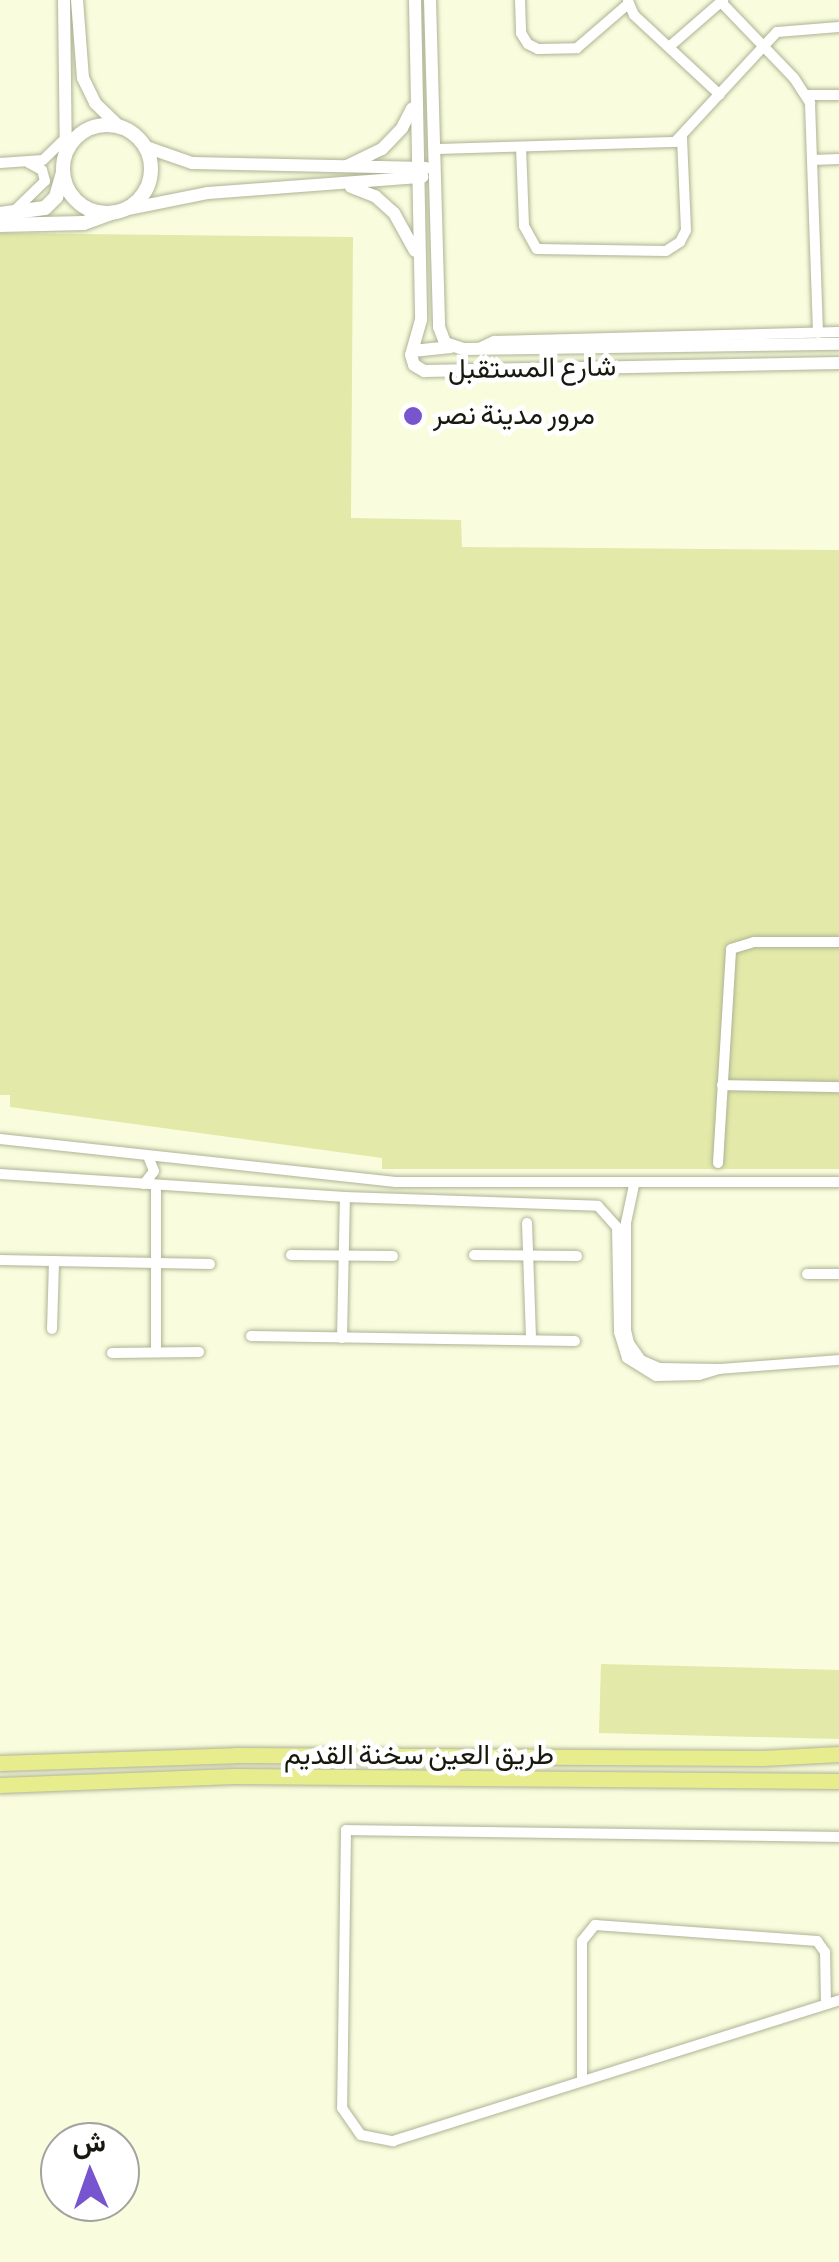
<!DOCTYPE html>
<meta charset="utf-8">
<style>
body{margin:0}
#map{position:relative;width:839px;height:2262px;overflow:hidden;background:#f9fddd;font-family:"Alegreya Sans",Vazirmatn,sans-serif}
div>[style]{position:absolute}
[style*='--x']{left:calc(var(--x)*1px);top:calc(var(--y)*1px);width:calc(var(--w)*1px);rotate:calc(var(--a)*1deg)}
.green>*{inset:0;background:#e3e9a8}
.roads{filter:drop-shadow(0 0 2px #afb395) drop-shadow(0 0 2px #afb395)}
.minor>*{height:10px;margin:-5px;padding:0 5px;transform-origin:5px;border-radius:5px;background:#fff}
.tertiary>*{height:12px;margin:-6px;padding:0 6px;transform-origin:6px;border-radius:6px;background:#fff}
.secondary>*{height:14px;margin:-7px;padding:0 7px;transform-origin:7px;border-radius:7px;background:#fff}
.secondary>.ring{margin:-7px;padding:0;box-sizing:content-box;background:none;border:14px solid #fff;border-radius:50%}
.primary>*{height:15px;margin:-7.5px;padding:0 7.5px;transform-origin:7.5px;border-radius:7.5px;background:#e7ec8c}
.dots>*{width:28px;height:28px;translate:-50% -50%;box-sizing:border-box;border:5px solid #fff;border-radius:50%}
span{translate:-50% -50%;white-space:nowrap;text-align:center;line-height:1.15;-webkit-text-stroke:9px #fff;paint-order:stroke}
.street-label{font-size:28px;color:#18190e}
.poi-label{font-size:28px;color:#18190e}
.left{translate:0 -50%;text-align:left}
.north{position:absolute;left:40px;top:2122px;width:100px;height:100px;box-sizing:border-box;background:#fff;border:2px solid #a3a39f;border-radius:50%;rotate:358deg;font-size:28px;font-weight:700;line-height:40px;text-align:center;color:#18190e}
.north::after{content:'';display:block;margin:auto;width:35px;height:45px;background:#7755cf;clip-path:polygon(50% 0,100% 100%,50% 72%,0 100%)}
</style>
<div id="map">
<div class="green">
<i style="clip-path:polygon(0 233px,353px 237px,351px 518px,461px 520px,462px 547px,839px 550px,839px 1169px,382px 1169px,382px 1158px,10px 1107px,10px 1095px,0 1095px)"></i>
<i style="clip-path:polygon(601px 1664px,839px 1670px,839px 1739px,599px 1733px)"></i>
</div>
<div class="roads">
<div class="minor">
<i style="--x:520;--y:0;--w:33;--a:88"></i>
<i style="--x:521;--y:33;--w:13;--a:58"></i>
<i style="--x:528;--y:44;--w:11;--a:27"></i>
<i style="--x:538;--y:49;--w:39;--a:-1"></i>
<i style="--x:577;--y:48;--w:67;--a:-40.8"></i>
<i style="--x:628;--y:1;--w:15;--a:67"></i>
<i style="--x:634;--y:15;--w:117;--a:42.9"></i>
<i style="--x:721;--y:2;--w:105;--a:46.2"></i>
<i style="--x:794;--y:78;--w:30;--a:57"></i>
<i style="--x:810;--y:103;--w:230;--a:88"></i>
<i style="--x:669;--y:47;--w:72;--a:-41"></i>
<i style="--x:807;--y:95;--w:32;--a:0"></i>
<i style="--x:521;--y:147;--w:79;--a:87.8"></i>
<i style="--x:524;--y:226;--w:26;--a:61"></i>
<i style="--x:537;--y:249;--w:129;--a:0.9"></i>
<i style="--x:666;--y:251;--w:17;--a:-33"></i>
<i style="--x:680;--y:242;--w:13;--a:-63"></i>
<i style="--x:686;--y:230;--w:92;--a:-92.5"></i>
<i style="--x:434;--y:149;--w:241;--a:-1.7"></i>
<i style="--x:675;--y:142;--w:150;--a:-47.2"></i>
<i style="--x:777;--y:32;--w:62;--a:-4.6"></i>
<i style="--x:812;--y:160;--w:27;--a:-2"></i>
<i style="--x:0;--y:163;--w:43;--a:-4"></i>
<i style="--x:43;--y:160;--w:30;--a:-44"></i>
<i style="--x:12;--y:213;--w:46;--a:-44.1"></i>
<i style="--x:45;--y:181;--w:11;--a:-105"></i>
<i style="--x:42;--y:170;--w:15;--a:-152"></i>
<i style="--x:479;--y:348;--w:17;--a:-25"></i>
<i style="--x:494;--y:341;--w:345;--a:-1.5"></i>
<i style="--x:722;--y:1085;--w:117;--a:1"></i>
<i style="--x:0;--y:1139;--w:398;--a:6.2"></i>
<i style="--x:396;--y:1182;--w:443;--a:0"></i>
<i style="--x:718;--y:1163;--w:214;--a:-86.5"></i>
<i style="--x:731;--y:949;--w:24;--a:-17"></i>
<i style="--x:754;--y:942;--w:85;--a:0"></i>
<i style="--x:0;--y:1174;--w:346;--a:3.8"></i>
<i style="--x:345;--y:1197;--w:253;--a:2"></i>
<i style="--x:598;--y:1206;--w:28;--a:48"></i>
<i style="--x:617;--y:1227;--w:105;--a:88.9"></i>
<i style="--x:619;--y:1332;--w:27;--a:73"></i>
<i style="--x:627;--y:1358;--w:34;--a:32"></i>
<i style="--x:656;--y:1376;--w:43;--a:-1.3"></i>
<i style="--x:699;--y:1375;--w:21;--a:-17"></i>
<i style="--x:144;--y:1184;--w:16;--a:-52"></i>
<i style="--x:154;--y:1171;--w:16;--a:-112"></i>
<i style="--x:156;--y:1185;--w:167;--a:90"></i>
<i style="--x:634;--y:1185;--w:39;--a:102"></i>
<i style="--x:626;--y:1223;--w:107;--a:90"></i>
<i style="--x:626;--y:1330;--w:13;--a:77"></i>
<i style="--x:629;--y:1343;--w:21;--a:55"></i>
<i style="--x:641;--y:1360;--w:20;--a:24"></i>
<i style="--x:659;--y:1368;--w:60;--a:1"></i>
<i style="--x:719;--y:1369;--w:120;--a:-4.3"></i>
<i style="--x:527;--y:1223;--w:117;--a:88"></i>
<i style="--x:291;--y:1255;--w:102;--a:0.6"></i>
<i style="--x:474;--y:1255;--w:103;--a:0.6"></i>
<i style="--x:0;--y:1260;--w:210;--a:1.1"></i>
<i style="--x:807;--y:1274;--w:32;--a:0"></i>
<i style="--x:52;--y:1329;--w:68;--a:-88.3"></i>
<i style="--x:251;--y:1336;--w:324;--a:0.9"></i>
<i style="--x:342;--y:1338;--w:141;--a:-88.8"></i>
<i style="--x:112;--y:1353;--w:87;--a:-0.7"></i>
<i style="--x:839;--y:1837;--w:493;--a:-179.2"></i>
<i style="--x:346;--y:1830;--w:278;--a:90.8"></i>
<i style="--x:342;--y:2108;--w:33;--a:55"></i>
<i style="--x:361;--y:2135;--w:33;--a:11"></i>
<i style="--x:393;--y:2141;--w:468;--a:-17.5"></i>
<i style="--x:582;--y:2081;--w:140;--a:-90"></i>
<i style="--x:582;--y:1941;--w:21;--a:-51"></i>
<i style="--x:595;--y:1925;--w:223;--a:4.1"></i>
<i style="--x:817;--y:1941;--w:14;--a:54"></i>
<i style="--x:825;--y:1952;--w:52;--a:88.9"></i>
</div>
<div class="tertiary">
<i style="--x:64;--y:0;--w:153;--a:89.3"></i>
<i style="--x:77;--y:0;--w:78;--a:85.6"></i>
<i style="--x:83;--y:78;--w:28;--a:64"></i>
<i style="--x:95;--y:103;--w:35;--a:44"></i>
<i style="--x:415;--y:0;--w:320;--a:88.9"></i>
<i style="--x:421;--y:320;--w:36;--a:106"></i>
<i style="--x:411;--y:355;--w:10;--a:73"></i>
<i style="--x:414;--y:365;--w:12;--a:31"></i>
<i style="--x:424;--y:371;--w:415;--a:-1.1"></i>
<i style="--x:430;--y:0;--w:327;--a:88.4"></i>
<i style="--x:439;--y:327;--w:17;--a:69"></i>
<i style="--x:445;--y:343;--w:20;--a:18"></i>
<i style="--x:464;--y:349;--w:375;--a:-0.8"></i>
<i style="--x:146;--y:147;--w:49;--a:19.2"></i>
<i style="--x:192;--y:163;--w:234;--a:1.2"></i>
<i style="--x:347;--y:166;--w:39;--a:-26"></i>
<i style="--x:382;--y:149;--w:29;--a:-46"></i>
<i style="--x:402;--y:128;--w:22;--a:-63"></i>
<i style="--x:351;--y:187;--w:26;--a:21"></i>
<i style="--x:375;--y:196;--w:25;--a:42"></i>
<i style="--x:394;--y:213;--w:43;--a:61.1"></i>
<i style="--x:123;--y:210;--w:87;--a:-11.3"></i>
<i style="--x:208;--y:193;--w:215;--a:-4.3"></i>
<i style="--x:413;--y:351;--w:38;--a:-6"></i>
</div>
<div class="secondary">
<i class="ring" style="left:63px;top:125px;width:74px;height:74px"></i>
<i style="--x:0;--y:214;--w:45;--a:-7.6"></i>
<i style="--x:45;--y:208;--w:16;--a:-45"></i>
<i style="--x:56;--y:197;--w:26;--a:-74"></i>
<i style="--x:0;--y:225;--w:84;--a:-1.4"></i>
<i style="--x:84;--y:223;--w:30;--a:-20"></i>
</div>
<div class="primary">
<i style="--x:0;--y:1763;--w:235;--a:-1.9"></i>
<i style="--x:235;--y:1755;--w:528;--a:0.33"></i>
<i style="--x:763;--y:1758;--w:76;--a:-3"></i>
<i style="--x:0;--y:1785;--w:234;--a:-2.2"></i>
<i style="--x:234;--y:1776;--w:605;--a:0.47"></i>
</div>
</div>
<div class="dots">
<i style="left:413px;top:416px;background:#7755cf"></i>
</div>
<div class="street-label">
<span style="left:532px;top:369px;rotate:-1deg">شارع المستقبل</span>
<span style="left:419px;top:1756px">طريق العين سخنة القديم</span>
</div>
<div class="poi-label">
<span class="left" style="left:433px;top:416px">مرور مدينة نصر</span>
</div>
<div class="north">ش</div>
</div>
